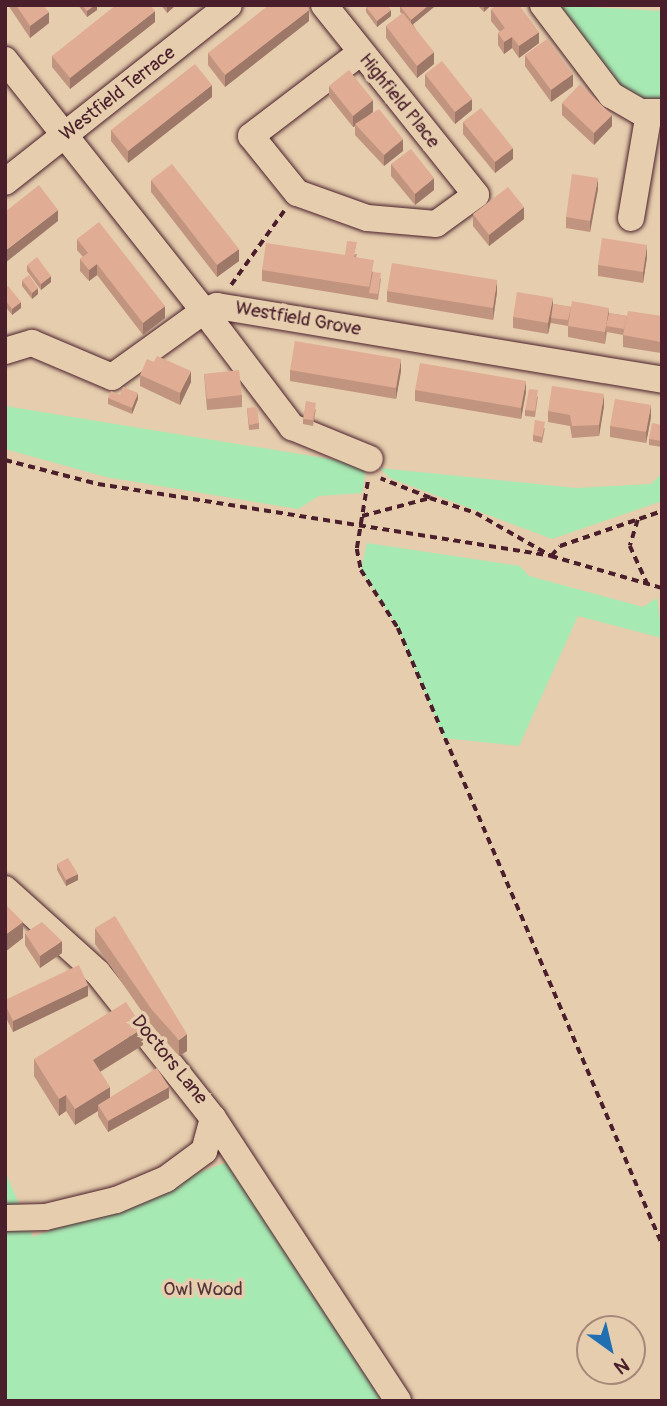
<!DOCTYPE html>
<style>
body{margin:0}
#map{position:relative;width:667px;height:1406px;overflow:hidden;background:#e5cdad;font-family:Pangolin,sans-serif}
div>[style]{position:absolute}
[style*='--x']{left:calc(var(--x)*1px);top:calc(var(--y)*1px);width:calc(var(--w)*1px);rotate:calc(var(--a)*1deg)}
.green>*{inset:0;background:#a7e9b3}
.path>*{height:3.5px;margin-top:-1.75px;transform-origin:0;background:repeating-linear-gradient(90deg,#4a1f2b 0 7px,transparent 0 12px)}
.roads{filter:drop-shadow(0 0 2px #4a1f2b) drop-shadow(0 0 2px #4a1f2b)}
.minor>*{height:26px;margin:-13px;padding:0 13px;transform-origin:13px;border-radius:13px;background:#e5cdad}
.wall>*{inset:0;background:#c1947f}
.shaded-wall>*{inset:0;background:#9d7868}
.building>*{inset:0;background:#e0ac94}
span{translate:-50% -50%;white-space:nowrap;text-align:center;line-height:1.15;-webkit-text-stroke:7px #e5cdad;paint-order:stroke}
.street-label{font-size:19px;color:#4a1f2b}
.park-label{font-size:19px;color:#533339}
.frame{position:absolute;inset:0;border:7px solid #4a1f2b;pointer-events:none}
.north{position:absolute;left:576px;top:1315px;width:70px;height:70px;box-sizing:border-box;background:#e5cdad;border:2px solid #a78779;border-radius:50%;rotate:146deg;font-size:19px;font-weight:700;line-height:28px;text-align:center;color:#4a1f2b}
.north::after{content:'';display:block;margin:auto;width:24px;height:32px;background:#1f6fb2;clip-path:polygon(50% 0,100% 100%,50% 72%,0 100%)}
</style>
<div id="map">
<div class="green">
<i style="clip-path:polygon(554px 5px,662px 11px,662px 104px,631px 100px)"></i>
<i style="clip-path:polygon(5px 406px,367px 465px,362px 493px,319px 496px,298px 509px,106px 477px,5px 449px)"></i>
<i style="clip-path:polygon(380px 468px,576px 488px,651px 484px,662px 473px,662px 501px,552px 539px,390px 478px)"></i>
<i style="clip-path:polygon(367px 543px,520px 566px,529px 576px,643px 607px,657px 598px,662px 638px,578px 616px,519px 746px,444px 738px,398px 628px,361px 570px)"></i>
<i style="clip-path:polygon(245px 1155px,411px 1401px,5px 1401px,5px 1171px,33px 1237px)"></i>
</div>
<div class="path">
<i style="--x:231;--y:285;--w:91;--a:-54.4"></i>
<i style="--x:5;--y:460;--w:96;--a:14.5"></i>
<i style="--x:98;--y:484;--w:459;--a:9"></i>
<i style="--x:551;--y:556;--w:116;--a:16.1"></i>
<i style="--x:368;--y:482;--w:68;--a:99.3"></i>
<i style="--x:357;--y:549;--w:21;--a:79"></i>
<i style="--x:361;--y:570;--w:69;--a:57.5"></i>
<i style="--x:398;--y:628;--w:670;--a:66.8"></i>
<i style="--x:430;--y:498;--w:48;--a:18.1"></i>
<i style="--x:476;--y:513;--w:86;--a:29.8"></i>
<i style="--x:551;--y:556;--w:13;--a:-48"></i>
<i style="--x:560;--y:546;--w:108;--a:-18.9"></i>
<i style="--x:362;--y:516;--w:70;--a:-14.8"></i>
<i style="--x:430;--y:498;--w:53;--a:-158.8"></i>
<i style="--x:638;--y:520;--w:27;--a:107"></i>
<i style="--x:630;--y:546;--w:41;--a:65.3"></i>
</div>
<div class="roads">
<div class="minor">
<i style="--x:324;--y:5;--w:243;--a:51.3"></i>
<i style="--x:476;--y:195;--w:49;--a:144.1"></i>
<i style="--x:436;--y:224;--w:69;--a:-175"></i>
<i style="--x:367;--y:218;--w:74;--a:-160.3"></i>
<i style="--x:297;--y:193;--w:73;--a:-128.9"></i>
<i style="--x:251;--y:136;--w:137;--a:-37.3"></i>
<i style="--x:543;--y:5;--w:113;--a:52.9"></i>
<i style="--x:611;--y:95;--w:34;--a:30"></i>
<i style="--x:641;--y:112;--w:21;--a:0"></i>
<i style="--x:5;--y:60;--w:320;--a:51.6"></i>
<i style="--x:204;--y:311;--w:14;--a:-21"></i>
<i style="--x:217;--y:306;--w:451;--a:9.4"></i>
<i style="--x:5;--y:182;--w:285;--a:-38.3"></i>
<i style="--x:631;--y:218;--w:107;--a:-80.3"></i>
<i style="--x:5;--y:351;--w:28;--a:-17"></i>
<i style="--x:32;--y:343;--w:87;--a:23"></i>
<i style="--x:112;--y:377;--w:113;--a:-35.7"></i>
<i style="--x:204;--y:311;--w:146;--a:52.8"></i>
<i style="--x:292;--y:427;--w:84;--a:22.3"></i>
<i style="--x:5;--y:889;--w:125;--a:42.1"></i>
<i style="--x:98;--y:973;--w:185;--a:51.6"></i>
<i style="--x:213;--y:1118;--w:34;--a:105"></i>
<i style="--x:204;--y:1151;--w:47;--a:143.6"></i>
<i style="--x:166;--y:1179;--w:54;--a:157.2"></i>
<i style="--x:116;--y:1200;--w:73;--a:166.5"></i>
<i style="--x:45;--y:1217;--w:40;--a:178.6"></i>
<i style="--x:213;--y:1118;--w:338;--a:56.8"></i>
</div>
</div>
<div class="wall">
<i style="clip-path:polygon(8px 5px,43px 5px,49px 23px,30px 38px)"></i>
<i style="clip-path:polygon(78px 5px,97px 5px,97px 10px,87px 17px)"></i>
<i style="clip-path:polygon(161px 5px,176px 5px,167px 13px)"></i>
<i style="clip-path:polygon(434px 5px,434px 7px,413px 24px,434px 64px,417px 78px,386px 38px,386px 26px,402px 14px,400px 12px,400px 6px)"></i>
<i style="clip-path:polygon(477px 5px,491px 5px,484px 12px)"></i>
<i style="clip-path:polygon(366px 7px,391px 16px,377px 27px,366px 12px)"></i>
<i style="clip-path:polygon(491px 9px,539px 43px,519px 58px,512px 48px,504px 54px,498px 45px,498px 33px,500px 32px,491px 21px)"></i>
<i style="clip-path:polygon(309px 21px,225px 87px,208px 65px,208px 53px)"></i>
<i style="clip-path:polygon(155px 22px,70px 89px,52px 67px,52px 56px)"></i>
<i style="clip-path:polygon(525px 55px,573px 86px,551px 102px,525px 66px)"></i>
<i style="clip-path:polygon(425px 74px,472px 110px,455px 124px,425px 86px)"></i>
<i style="clip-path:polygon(329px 86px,373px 112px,368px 116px,403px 151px,384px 166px,355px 135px,355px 126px,353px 127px,329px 97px)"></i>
<i style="clip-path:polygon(212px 97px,128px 163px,111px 141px,111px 130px)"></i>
<i style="clip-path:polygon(562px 103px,612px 126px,594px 145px,562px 115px)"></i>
<i style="clip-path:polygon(463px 122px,513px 159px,495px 173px,463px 134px)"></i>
<i style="clip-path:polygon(391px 164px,434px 190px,415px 205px,391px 176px)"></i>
<i style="clip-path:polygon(151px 180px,239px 261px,217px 277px,151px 192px)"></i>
<i style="clip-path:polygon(598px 189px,590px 232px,566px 228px,566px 217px)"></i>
<i style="clip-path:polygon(473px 214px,524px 219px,489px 246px,473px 226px)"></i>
<i style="clip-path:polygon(77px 239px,165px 318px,143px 335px,97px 275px,89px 281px,80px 271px,80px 259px,83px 257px,77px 250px)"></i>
<i style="clip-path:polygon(357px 254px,356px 257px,381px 279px,378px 300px,262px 281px,262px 270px)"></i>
<i style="clip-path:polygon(647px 257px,643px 283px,598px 276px,598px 265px)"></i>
<i style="clip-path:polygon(27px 265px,51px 282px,41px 290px,27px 271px)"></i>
<i style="clip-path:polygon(22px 280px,38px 294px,32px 299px,22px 286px)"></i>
<i style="clip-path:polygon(5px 288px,21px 308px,12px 315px,5px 306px)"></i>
<i style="clip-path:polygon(387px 291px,497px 292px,493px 320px,387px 302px)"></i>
<i style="clip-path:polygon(553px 304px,627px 316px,662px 316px,661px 353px,623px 347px,623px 335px,607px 332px,605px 344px,568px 337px,568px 326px,551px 323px,551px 322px,548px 334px,513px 328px,513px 317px)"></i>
<i style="clip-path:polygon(290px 370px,401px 371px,396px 399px,290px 381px)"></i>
<i style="clip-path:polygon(204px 374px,242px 395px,242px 407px,207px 410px)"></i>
<i style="clip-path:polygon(140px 375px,191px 382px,180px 405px,140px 386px)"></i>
<i style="clip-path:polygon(415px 390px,526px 392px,521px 419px,415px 401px)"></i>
<i style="clip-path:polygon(120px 395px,138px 399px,132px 414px,108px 404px,108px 398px)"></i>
<i style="clip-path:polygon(538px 396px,535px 417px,525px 416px,525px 410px)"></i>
<i style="clip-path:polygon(604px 406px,599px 436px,572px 438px,570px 426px,548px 422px,548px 411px)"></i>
<i style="clip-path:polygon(247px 408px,259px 423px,259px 429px,249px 430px)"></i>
<i style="clip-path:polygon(316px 409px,313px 426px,303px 424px,303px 419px)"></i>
<i style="clip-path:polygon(651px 417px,646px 443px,610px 437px,610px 426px)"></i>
<i style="clip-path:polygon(662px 425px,662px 447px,649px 445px,649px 439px)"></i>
<i style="clip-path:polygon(545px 428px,542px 443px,533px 441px,533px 435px)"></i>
<i style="clip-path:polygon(57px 864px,78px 880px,66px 886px,57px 870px)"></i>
<i style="clip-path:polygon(95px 928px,187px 1051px,179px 1056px,152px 1026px,95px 944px)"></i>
<i style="clip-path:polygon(25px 933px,62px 953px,40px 968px,25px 945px)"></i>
<i style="clip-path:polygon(88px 996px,13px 1032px,5px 1016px,5px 1000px)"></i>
<i style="clip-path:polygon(143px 1045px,100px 1072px,110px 1097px,169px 1098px,108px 1132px,98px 1116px,98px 1111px,75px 1125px,66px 1111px,59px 1116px,34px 1076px,34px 1059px)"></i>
</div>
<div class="shaded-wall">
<i style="clip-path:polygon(95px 5px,97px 5px,97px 10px,87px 17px,87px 11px)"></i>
<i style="clip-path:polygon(167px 5px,176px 5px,167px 13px)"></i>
<i style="clip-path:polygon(429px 5px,434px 5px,434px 7px,411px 26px,411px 20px)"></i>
<i style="clip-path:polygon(484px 5px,491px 5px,484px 12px)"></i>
<i style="clip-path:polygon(309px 10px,309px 21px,225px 87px,225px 75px)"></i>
<i style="clip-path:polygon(391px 10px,391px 16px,377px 27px,377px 21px)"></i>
<i style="clip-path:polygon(155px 11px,155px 22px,70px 89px,70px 78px)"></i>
<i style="clip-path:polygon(49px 12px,49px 23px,30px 38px,30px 26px)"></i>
<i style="clip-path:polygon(539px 32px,539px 43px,519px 58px,519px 46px)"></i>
<i style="clip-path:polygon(512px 37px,512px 48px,504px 54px,504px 42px)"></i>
<i style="clip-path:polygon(434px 52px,434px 64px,417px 78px,417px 66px)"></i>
<i style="clip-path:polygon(573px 74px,573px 86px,551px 102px,551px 90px)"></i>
<i style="clip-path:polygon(212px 85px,212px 97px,128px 163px,128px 151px)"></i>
<i style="clip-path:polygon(472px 99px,472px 110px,455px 124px,455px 112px)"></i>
<i style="clip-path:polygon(373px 100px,373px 112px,356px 125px,355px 124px,355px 126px,353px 127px,353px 116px)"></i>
<i style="clip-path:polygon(612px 115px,612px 126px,594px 145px,594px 133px)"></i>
<i style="clip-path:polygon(403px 139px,403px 151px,384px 166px,384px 155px)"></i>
<i style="clip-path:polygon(513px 148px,513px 159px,495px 173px,495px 162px)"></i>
<i style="clip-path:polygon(434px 178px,434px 190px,415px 205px,415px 194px)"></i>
<i style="clip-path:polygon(598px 178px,598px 189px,590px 232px,590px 221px)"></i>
<i style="clip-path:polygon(524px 207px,524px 219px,489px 246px,489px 235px)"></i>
<i style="clip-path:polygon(58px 210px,58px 221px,5px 263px,5px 251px)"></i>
<i style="clip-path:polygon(647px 245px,647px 257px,643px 283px,643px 272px)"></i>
<i style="clip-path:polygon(239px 249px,239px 261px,217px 277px,217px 265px)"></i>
<i style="clip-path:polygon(97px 264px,97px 275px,89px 281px,89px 270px)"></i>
<i style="clip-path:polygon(51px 276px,51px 282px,41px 290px,41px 284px)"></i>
<i style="clip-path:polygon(497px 280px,497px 292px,493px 320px,493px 308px)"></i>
<i style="clip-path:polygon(38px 288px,38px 294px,32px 299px,32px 293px)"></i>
<i style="clip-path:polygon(553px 298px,553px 310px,548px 334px,548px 323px)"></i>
<i style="clip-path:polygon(21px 302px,21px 308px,12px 315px,12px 309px)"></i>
<i style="clip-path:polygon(165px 306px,165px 318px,143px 335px,143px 323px)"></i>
<i style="clip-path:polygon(609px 308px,609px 319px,606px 326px,605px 344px,605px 332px)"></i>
<i style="clip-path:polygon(401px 359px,401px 371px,396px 399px,396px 388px)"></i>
<i style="clip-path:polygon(191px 371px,191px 382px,180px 405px,180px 393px)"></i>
<i style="clip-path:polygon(526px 381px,526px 392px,521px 419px,521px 408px)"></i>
<i style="clip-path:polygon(138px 393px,138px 399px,132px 414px,132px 408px)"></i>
<i style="clip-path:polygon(604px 394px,604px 406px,599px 436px,599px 425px)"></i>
<i style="clip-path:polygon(651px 405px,651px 417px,646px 443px,646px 432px)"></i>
<i style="clip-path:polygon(78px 874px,78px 880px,66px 886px,66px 880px)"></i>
<i style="clip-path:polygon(23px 922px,23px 938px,5px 952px,5px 935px)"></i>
<i style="clip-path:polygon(62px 941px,62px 953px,40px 968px,40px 956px)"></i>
<i style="clip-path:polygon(88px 985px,88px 996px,13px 1032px,13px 1021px)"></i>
<i style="clip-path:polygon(143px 1028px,143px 1045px,93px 1076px,93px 1060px)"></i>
<i style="clip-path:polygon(187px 1034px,187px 1051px,179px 1056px,179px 1040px)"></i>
<i style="clip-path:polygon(110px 1087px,110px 1104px,98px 1105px,98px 1111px,75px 1125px,75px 1109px)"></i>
<i style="clip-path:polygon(169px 1087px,169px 1098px,108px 1132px,108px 1121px)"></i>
<i style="clip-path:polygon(66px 1095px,66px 1111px,59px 1116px,59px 1099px)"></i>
</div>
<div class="building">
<i style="clip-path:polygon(16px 5px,43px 5px,49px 12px,30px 26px)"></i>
<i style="clip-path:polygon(82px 5px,95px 5px,87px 11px)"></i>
<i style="clip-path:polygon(116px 5px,150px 5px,155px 11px,70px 78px,52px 56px)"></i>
<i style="clip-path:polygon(269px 5px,305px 5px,309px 10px,225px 75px,208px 53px)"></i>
<i style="clip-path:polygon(367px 5px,387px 5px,391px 10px,377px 21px,366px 7px)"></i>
<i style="clip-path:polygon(401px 5px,429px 5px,411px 20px,400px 6px)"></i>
<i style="clip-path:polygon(497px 5px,519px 5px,539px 32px,519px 46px,512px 37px,504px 42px,498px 33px,505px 28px,491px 9px)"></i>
<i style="clip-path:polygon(403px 13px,434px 52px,417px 66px,386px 26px)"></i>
<i style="clip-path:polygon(547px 39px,573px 74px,551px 90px,525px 55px)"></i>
<i style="clip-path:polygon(442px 61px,472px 99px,455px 112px,425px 74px)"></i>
<i style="clip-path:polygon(195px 64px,212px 85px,128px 151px,111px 130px)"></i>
<i style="clip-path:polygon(349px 70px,373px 100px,353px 116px,329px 86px)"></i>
<i style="clip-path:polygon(580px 84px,612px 115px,594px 133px,562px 103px)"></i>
<i style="clip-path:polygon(481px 108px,513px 148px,495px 162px,463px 122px)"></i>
<i style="clip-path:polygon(379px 109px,403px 139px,384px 155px,355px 124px)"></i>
<i style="clip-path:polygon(411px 149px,434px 178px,415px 194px,391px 164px)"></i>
<i style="clip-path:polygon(172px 164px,239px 249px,217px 265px,151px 180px)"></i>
<i style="clip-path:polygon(572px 174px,598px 178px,590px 221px,566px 217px)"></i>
<i style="clip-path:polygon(39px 185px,58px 210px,5px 251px,5px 212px)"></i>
<i style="clip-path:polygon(508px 187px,524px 207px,489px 235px,473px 214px)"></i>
<i style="clip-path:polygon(99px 222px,165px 306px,143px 323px,97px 264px,89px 270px,80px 259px,88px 253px,77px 239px)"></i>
<i style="clip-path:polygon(602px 238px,647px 245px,643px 272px,598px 265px)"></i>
<i style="clip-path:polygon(347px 241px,357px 242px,354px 257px,374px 260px,369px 287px,262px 270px,266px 243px,345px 255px)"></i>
<i style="clip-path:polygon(37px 257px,51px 276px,41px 284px,27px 265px)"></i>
<i style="clip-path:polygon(392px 263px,497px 280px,493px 308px,387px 291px)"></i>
<i style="clip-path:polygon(373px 272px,381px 273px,378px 294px,369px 293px)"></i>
<i style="clip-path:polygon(29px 275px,38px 288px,32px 293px,22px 280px)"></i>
<i style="clip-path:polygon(8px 286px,21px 302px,12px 309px,5px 300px,5px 288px)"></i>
<i style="clip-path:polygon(517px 292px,553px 298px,548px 323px,513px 317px)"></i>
<i style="clip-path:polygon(572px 301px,609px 308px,605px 332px,568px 326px)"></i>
<i style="clip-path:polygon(553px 304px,571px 307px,568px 320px,551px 318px)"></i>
<i style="clip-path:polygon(628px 311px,662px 316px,661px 342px,623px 335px)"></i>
<i style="clip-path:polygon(609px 313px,627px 316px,624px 329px,606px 326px)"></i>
<i style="clip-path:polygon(295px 341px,401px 359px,396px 388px,290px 370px)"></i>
<i style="clip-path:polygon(157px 356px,191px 371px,180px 393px,140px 375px,147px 359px,154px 362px)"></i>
<i style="clip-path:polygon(420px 363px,526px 381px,521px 408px,415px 390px)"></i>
<i style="clip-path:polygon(239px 370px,242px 395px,207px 399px,204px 374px)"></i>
<i style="clip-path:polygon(552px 386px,604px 394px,599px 425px,572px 426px,570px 415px,548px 411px)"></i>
<i style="clip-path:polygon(123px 387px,138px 393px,132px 408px,108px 398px,111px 391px,120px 395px)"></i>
<i style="clip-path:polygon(529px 389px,538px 390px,535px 411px,525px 410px)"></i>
<i style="clip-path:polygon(615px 399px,651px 405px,646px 432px,610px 426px)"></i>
<i style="clip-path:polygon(306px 401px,316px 403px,313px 420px,303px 419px)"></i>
<i style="clip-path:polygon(257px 407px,259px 423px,249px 425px,247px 408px)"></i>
<i style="clip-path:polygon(535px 420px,545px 422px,542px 437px,533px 435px)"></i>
<i style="clip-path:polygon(652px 423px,662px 425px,662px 441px,649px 439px)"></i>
<i style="clip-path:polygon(68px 858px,78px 874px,66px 880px,57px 864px)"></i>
<i style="clip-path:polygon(5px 904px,23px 922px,5px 935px)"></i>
<i style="clip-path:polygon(115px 916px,187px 1034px,179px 1040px,152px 1010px,95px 928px)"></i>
<i style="clip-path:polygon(42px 922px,62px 941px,40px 956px,25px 933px)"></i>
<i style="clip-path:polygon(79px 965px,88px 985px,13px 1021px,5px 1004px,5px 1000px)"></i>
<i style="clip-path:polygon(126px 1002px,143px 1028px,93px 1060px,110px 1087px,75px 1109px,66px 1095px,59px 1099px,34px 1059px)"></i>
<i style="clip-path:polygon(157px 1068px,169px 1087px,108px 1121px,98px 1105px)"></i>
</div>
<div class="street-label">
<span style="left:118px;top:94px;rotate:-38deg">Westfield Terrace</span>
<span style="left:399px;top:101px;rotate:51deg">Highfield Place</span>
<span style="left:298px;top:319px;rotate:10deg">Westfield Grove</span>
<span style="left:169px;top:1060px;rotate:51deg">Doctors Lane</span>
</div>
<div class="park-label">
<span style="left:203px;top:1290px">Owl Wood</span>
</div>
<div class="frame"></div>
<div class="north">N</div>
</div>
